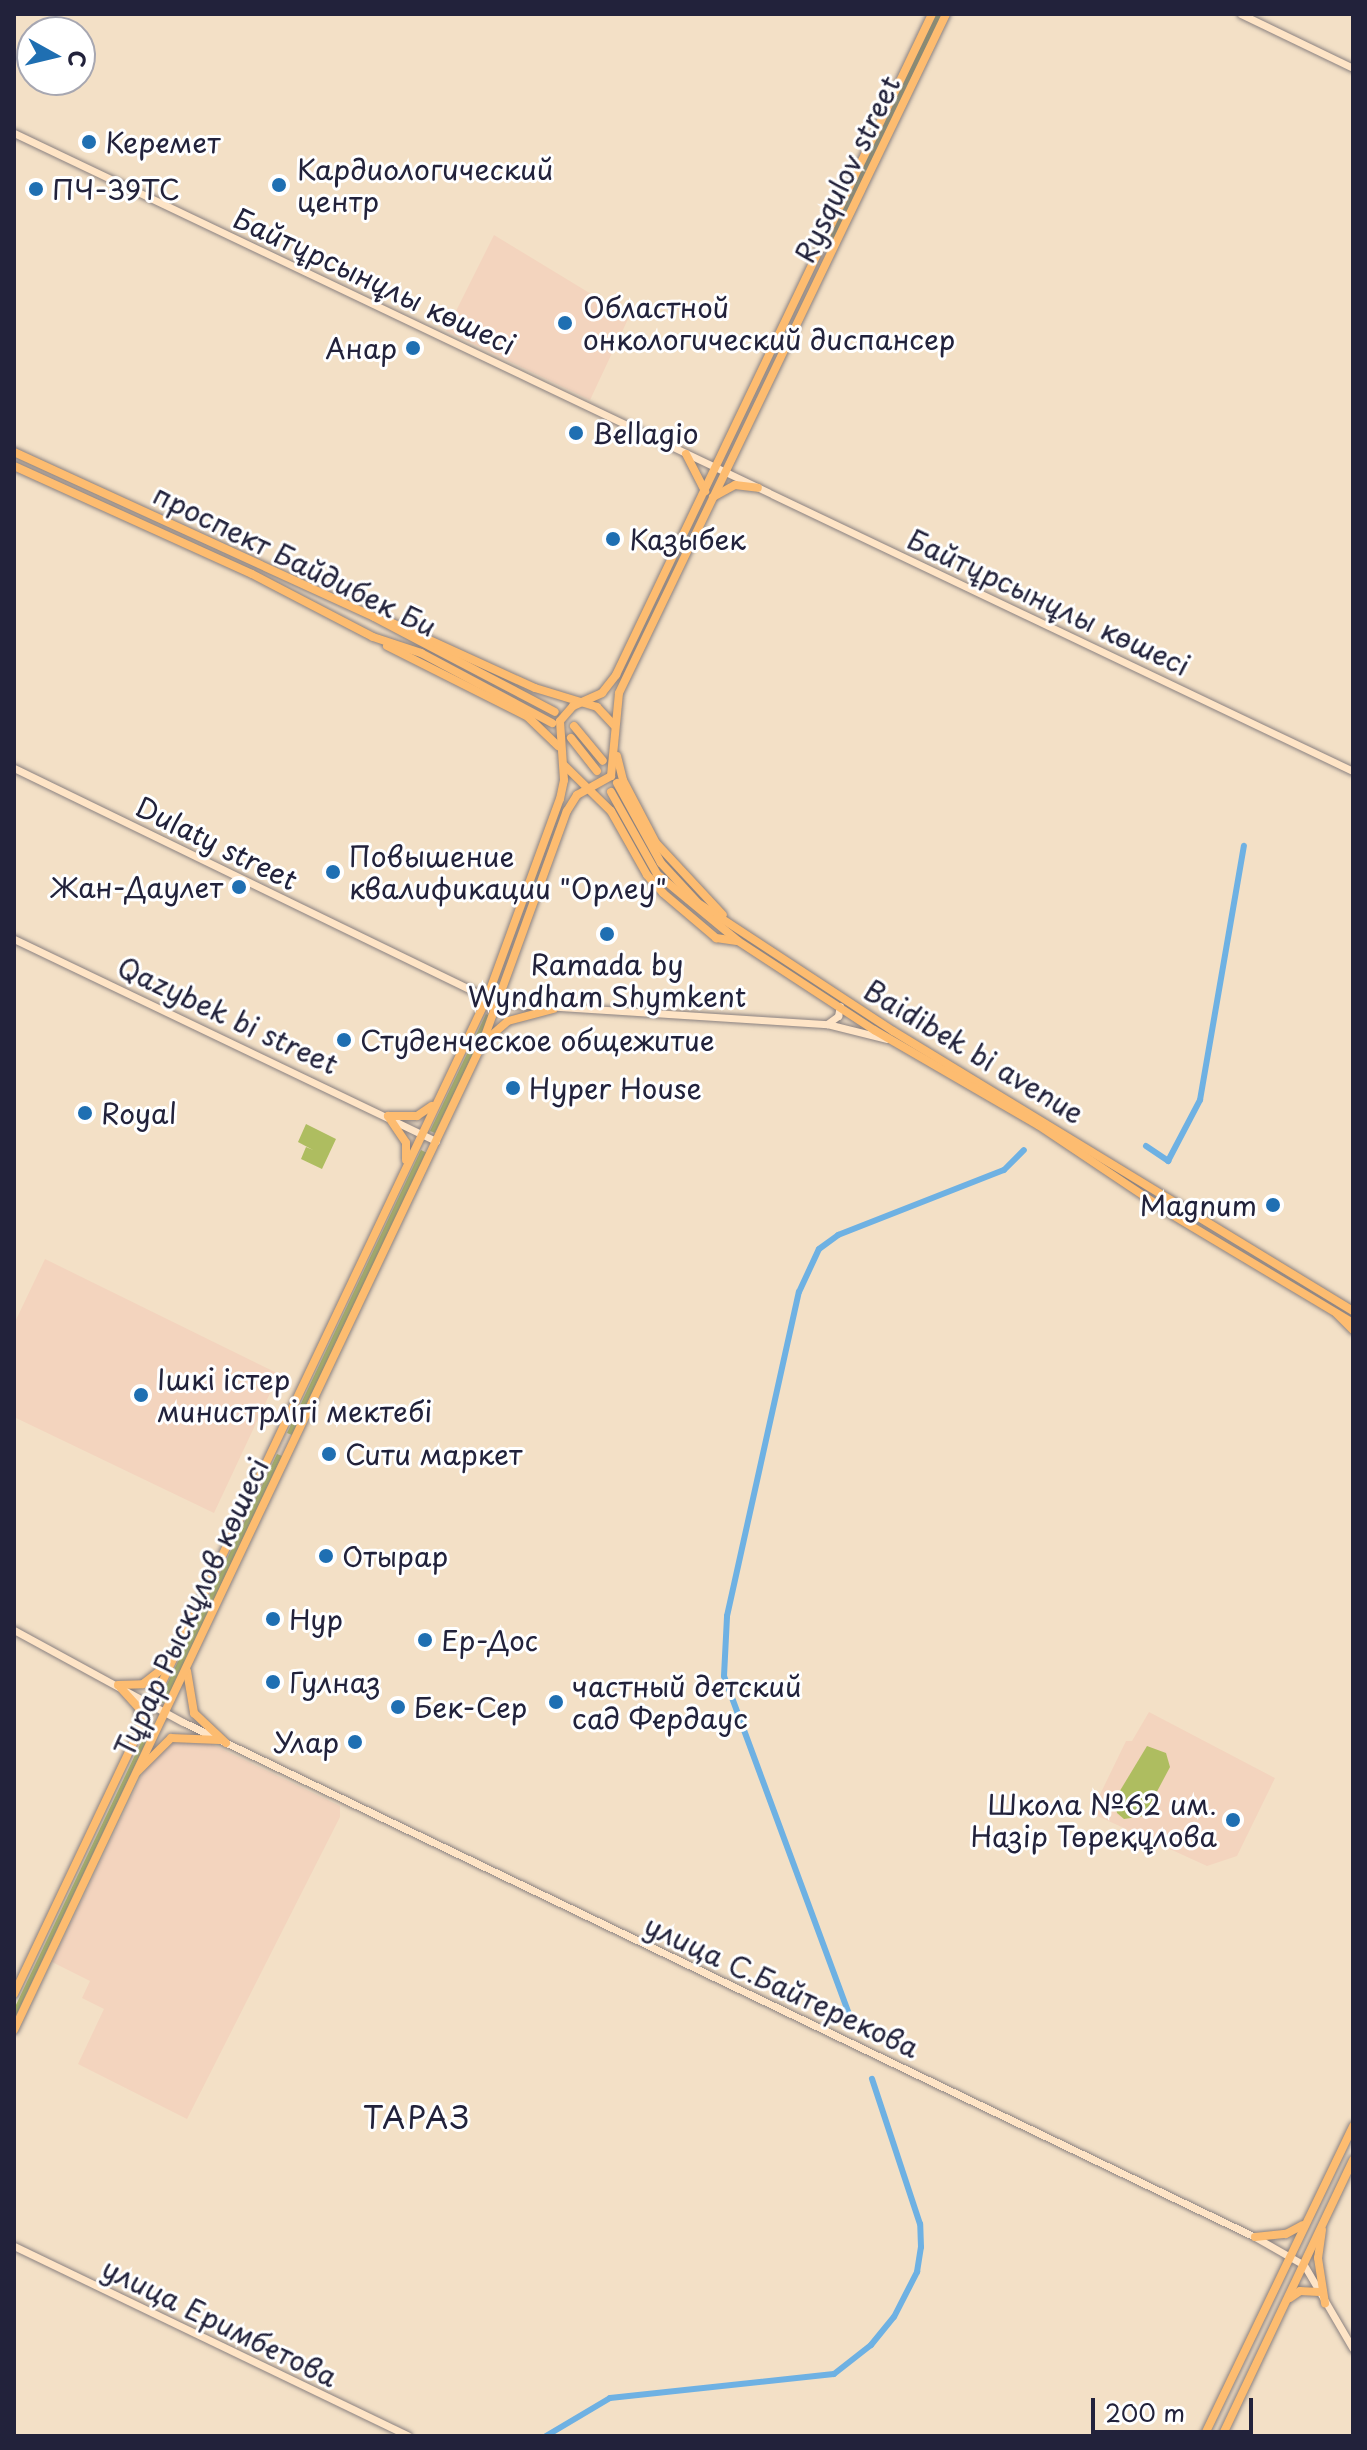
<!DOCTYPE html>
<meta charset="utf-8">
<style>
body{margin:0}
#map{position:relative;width:1367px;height:2450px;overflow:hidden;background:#f3e0c6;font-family:"Playpen Sans",sans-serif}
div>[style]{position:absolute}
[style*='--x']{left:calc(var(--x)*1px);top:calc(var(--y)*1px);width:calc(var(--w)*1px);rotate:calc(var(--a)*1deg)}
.built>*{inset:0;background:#f3d4be}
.green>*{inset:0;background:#aebd60}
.forest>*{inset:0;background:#8aa456}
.canal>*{height:6px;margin:-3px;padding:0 3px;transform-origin:3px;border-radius:3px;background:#6eb1e3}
.roads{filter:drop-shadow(0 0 2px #8a8180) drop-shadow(0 0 2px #8a8180)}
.secondary>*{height:7px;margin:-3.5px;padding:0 3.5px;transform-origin:3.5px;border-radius:3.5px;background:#fee4c6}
.primary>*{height:8px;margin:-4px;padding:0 4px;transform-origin:4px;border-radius:4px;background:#fdbc70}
.dots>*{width:22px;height:22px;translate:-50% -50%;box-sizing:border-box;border:4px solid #fff;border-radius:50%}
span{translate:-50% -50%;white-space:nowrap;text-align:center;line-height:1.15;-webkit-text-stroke:6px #fff;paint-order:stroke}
.poi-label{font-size:28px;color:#22223b}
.left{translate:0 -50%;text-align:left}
.right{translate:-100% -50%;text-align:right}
.street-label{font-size:28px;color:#22223b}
.neighbourhood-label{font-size:30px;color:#22223b;letter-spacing:2px}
.frame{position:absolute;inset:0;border:16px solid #22223b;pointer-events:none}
.north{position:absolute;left:16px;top:16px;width:80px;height:80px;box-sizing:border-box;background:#fff;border:2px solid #a7a7b1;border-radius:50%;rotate:98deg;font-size:22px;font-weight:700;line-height:32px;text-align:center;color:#22223b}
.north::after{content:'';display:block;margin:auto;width:28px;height:36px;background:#1f6fb2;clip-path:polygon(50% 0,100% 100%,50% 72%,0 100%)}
.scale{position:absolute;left:1091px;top:2398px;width:162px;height:36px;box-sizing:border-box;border:4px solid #22223b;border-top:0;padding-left:10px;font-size:24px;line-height:28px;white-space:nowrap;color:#22223b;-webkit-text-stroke:6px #fff;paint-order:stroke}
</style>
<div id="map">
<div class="built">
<i style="clip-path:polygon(494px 235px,629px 317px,590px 400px,446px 331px)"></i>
<i style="clip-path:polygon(45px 1259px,279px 1374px,214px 1513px,14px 1417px,14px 1324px)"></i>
<i style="clip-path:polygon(1149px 1712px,1275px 1778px,1237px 1856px,1207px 1866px,1091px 1813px,1126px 1741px,1132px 1741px)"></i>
<i style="clip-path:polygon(174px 1734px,191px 1734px,340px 1806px,340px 1817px,187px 2119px,78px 2064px,104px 2009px,82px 1998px,90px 1981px,52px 1962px,144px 1771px)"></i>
</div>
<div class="green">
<i style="clip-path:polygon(486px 1014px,491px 1017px,435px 1133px,430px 1131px)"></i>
<i style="clip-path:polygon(306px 1124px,336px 1139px,322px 1169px,301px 1159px,306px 1147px,313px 1150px,298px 1142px)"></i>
<i style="clip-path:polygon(421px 1150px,427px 1153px,292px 1435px,287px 1433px)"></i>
<i style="clip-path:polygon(277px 1454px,282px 1456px,165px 1704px,159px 1701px)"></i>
<i style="clip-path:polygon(147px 1730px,151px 1732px,14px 2020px,14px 2009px)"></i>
<i style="clip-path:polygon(1147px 1746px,1166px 1753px,1170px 1767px,1144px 1816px,1124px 1819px,1117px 1813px,1115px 1799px)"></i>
</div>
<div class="forest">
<i style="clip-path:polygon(936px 14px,942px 14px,831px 245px,826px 243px)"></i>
</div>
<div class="canal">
<i style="--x:1146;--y:1146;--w:27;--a:34"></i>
<i style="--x:1168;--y:1161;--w:69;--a:-62.3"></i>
<i style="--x:1200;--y:1100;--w:258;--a:-80.2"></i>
<i style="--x:849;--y:2014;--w:360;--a:-110.3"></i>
<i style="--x:724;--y:1676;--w:60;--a:-87.1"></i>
<i style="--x:727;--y:1616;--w:332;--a:-77.5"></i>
<i style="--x:799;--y:1292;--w:47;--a:-65.1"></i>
<i style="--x:819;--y:1249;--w:24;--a:-36"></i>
<i style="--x:838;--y:1235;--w:178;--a:-21.4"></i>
<i style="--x:1004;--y:1170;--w:28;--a:-45"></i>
<i style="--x:546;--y:2436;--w:74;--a:-30.7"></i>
<i style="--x:610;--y:2398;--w:225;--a:-6.1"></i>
<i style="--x:834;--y:2374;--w:47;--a:-38.1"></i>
<i style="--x:871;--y:2345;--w:36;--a:-51"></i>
<i style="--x:894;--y:2317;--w:51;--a:-62.9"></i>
<i style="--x:917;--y:2272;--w:25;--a:-81"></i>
<i style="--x:921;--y:2247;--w:23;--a:-92"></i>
<i style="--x:920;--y:2224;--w:153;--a:-108.3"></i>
</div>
<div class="roads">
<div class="secondary">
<i style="--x:1241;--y:14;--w:124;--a:25.7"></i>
<i style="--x:14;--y:133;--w:1483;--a:25.48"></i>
<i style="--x:14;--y:768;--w:538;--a:25.9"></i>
<i style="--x:498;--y:1003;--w:330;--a:3.7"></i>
<i style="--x:827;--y:1024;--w:62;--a:14"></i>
<i style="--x:14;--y:939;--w:468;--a:25.6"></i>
<i style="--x:827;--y:1024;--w:14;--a:-36"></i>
<i style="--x:838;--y:1016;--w:10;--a:-79"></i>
<i style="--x:14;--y:1630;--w:192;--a:28.6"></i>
<i style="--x:183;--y:1722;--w:1189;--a:25.66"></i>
<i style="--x:1255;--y:2237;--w:56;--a:29.7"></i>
<i style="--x:1304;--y:2265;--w:97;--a:59.7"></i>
<i style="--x:14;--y:2246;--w:437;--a:25.7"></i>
</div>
<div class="primary">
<i style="--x:14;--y:452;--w:396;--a:24.6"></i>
<i style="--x:374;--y:617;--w:204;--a:27.7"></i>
<i style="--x:686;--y:454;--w:42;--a:62.8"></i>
<i style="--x:14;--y:466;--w:261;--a:24.4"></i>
<i style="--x:252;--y:574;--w:136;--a:27.5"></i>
<i style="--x:373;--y:637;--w:51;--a:18.4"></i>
<i style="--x:421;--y:653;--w:149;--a:28.1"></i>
<i style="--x:713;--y:497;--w:25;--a:-29"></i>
<i style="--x:735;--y:485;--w:23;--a:7"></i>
<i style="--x:390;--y:622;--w:159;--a:24.5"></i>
<i style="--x:535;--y:688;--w:65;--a:17"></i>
<i style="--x:597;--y:707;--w:25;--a:47"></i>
<i style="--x:387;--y:646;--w:158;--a:26.7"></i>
<i style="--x:528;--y:717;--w:42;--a:44"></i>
<i style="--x:574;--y:726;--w:45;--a:50.4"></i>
<i style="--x:571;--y:738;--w:42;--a:51.8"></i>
<i style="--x:617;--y:756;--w:25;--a:76"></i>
<i style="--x:623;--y:780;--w:71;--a:62.4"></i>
<i style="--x:656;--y:843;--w:98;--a:47.1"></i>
<i style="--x:565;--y:766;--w:64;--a:44.4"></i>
<i style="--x:611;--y:811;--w:73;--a:60.6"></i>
<i style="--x:647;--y:875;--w:24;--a:48"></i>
<i style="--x:663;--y:893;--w:70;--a:40.3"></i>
<i style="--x:716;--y:938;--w:21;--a:8"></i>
<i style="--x:617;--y:783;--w:91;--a:61.2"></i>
<i style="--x:661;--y:863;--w:54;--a:47.2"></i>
<i style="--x:698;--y:903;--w:233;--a:33.3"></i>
<i style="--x:893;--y:1031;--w:539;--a:31.33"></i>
<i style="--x:611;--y:792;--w:94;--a:60.7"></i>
<i style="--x:657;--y:874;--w:105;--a:39.6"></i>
<i style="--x:738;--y:941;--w:163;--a:33.2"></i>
<i style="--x:874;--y:1030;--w:190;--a:30.1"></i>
<i style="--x:1038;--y:1125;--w:160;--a:33.8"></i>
<i style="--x:1171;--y:1214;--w:212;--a:30.9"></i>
<i style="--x:485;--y:1041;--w:30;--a:-41"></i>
<i style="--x:508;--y:1021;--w:47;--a:-14.9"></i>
<i style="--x:388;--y:1116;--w:32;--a:56"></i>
<i style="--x:406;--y:1143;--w:17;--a:90"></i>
<i style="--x:388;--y:1116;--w:29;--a:0"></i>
<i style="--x:417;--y:1116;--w:18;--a:-34"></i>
<i style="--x:1337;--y:1314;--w:23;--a:45"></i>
<i style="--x:187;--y:1671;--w:43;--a:80.5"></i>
<i style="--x:194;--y:1713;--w:44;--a:43.2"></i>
<i style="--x:118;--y:1685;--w:25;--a:-2"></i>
<i style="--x:143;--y:1684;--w:33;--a:-38"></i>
<i style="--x:120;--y:1687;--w:28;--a:48"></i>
<i style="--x:139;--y:1708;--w:19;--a:87"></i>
<i style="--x:137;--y:1772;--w:48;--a:-45"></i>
<i style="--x:171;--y:1738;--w:48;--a:2.4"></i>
<i style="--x:14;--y:1994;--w:1103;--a:-64.6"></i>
<i style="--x:487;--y:998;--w:212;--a:-69.9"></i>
<i style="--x:560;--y:799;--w:19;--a:-78"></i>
<i style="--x:564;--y:780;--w:59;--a:-93.9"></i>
<i style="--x:560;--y:721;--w:20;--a:-49"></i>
<i style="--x:573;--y:706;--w:32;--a:-24"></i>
<i style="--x:602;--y:693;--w:23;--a:-52"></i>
<i style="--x:616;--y:675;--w:733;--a:-64.45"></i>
<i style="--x:14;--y:2030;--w:1091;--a:-64.61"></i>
<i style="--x:482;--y:1044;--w:248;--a:-70"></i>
<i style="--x:567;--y:811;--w:19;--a:-58"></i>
<i style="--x:577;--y:795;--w:39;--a:-29"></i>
<i style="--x:611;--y:776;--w:83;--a:-84.5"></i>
<i style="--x:619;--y:693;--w:754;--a:-64.28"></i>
<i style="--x:1322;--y:2230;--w:28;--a:98"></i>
<i style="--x:1318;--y:2258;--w:46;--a:81.2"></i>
<i style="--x:1255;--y:2237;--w:31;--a:-6"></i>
<i style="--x:1286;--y:2234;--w:19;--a:-28"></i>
<i style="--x:1290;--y:2298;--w:12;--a:-35"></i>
<i style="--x:1300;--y:2291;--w:19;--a:3"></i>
<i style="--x:1204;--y:2436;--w:344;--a:-64.3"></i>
<i style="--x:1222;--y:2436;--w:306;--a:-64.6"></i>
</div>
</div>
<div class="dots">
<i style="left:89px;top:142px;background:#1f6fb2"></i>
<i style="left:279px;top:185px;background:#1f6fb2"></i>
<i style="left:36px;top:189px;background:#1f6fb2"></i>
<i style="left:565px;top:323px;background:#1f6fb2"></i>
<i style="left:413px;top:348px;background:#1f6fb2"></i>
<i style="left:576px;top:433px;background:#1f6fb2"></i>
<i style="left:613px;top:539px;background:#1f6fb2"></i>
<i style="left:333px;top:872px;background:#1f6fb2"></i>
<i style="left:239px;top:887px;background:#1f6fb2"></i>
<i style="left:607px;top:934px;background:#1f6fb2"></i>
<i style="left:344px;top:1040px;background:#1f6fb2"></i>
<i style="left:513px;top:1088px;background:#1f6fb2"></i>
<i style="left:85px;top:1113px;background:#1f6fb2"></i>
<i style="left:1273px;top:1205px;background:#1f6fb2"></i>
<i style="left:141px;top:1395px;background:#1f6fb2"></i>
<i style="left:329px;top:1454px;background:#1f6fb2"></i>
<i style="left:326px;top:1556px;background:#1f6fb2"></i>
<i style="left:273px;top:1619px;background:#1f6fb2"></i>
<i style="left:425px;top:1640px;background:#1f6fb2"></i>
<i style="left:273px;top:1682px;background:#1f6fb2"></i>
<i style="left:556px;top:1702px;background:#1f6fb2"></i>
<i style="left:398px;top:1707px;background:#1f6fb2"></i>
<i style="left:355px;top:1742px;background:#1f6fb2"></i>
<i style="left:1233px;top:1820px;background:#1f6fb2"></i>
</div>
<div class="poi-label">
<span class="left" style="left:105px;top:142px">Керемет</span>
<span class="left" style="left:297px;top:185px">Кардиологический<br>центр</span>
<span class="left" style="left:52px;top:189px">ПЧ-39ТС</span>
<span class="left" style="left:583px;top:323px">Областной<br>онкологический диспансер</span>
<span class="right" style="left:397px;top:348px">Анар</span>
<span class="left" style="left:592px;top:433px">Bellagio</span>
<span class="left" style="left:629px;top:539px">Казыбек</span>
<span class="left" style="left:349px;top:872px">Повышение<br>квалификации "Орлеу"</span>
<span class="right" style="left:223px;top:887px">Жан-Даулет</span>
<span style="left:607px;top:980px">Ramada by<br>Wyndham Shymkent</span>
<span class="left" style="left:360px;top:1040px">Студенческое общежитие</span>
<span class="left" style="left:529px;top:1088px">Hyper House</span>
<span class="left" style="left:101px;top:1113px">Royal</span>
<span class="right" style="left:1257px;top:1205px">Magnum</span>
<span class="left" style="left:157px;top:1395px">Ішкі істер<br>министрлігі мектебі</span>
<span class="left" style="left:345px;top:1454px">Сити маркет</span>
<span class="left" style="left:342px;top:1556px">Отырар</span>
<span class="left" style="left:289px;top:1619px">Нур</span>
<span class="left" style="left:441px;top:1640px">Ер-Дос</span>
<span class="left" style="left:289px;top:1682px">Гулназ</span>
<span class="left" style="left:572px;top:1702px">частный детский<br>сад Фердаус</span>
<span class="left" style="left:414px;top:1707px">Бек-Сер</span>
<span class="right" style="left:339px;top:1742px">Улар</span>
<span class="right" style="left:1217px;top:1820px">Школа №62 им.<br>Назір Төреқұлова</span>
</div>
<div class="street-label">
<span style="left:847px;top:169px;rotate:-64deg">Rysqulov street</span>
<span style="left:375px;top:281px;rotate:25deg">Байтұрсынұлы көшесі</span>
<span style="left:295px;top:560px;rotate:26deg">проспект Байдибек Би</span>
<span style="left:1049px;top:602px;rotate:25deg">Байтұрсынұлы көшесі</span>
<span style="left:217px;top:843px;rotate:26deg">Dulaty street</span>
<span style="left:228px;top:1015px;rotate:25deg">Qazybek bi street</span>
<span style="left:974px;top:1051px;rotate:31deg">Baidibek bi avenue</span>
<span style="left:191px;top:1607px;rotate:-65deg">Тұрар Рыскұлов көшесі</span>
<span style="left:782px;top:1986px;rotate:25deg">улица С.Байтерекова</span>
<span style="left:220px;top:2322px;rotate:26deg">улица Еримбетова</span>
</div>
<div class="neighbourhood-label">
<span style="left:417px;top:2117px">ТАРАЗ</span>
</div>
<div class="frame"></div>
<div class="north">С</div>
<div class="scale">200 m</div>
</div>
